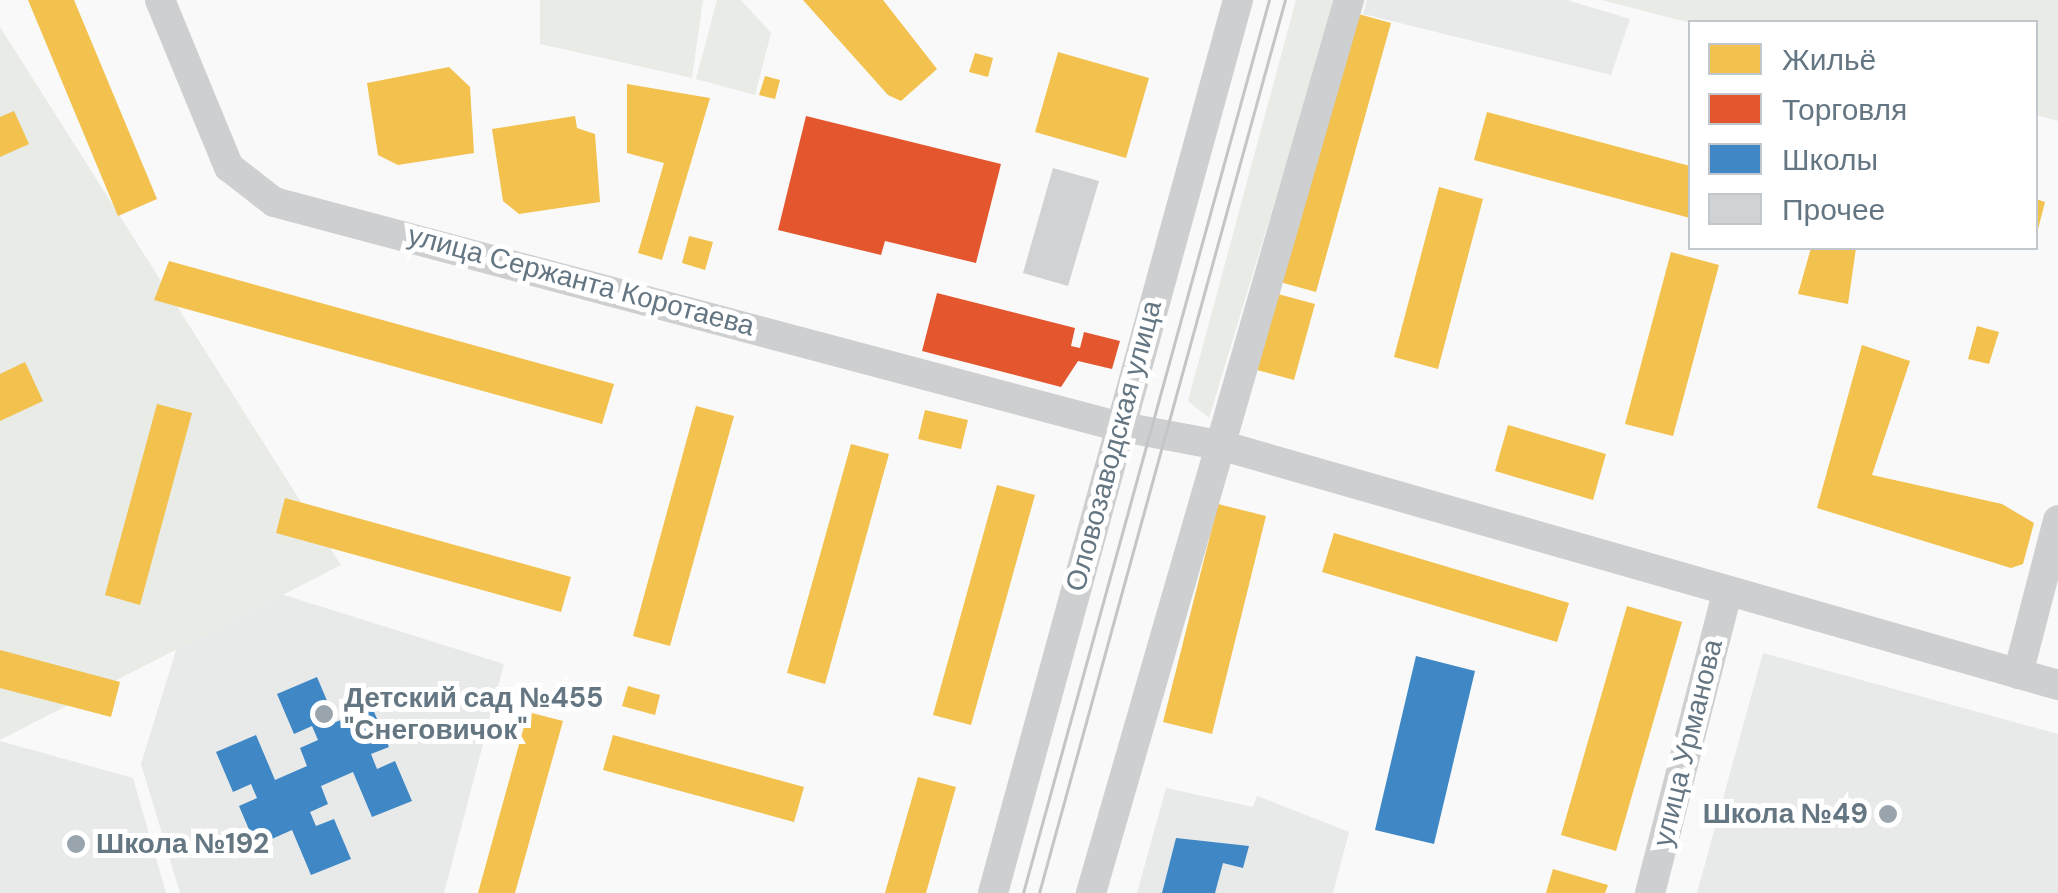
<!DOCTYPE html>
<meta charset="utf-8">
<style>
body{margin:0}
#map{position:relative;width:2058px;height:893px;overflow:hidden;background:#f9f9f9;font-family:"DM Sans",sans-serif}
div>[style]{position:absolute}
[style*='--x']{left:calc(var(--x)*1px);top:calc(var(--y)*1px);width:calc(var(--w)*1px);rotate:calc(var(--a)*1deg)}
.built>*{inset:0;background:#e8e9e9}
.green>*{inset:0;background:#e8ebe6}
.homes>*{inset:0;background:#f2c14e}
.shops>*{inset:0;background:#e4572e}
.schools>*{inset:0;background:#3f88c5}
.building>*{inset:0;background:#d0d2d3}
.minor>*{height:30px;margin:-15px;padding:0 15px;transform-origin:15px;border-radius:15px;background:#cecfd0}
.tram>*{height:2.5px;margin:-1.25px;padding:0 1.25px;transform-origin:1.25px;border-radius:1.25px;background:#c3c5c6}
.dots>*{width:28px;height:28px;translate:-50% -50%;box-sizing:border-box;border:5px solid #fff;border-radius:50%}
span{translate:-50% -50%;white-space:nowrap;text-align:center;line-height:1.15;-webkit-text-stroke:10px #fff;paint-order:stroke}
.street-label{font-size:28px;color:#657683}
.poi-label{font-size:28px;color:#657683;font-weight:700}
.left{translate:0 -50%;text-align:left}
.right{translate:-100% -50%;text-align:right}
.legend{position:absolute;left:1688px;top:20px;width:350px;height:230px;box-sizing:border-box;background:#fff;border:2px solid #c1c8cd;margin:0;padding:12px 18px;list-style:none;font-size:30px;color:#657683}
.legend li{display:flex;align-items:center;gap:20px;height:50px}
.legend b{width:50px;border:2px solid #c1c8cd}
</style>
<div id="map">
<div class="built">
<i style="clip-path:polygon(1367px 0,1567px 0,1630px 19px,1611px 75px,1363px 14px)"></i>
<i style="clip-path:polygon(201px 569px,504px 664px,444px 893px,180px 893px,141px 764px)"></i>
<i style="clip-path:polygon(1763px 653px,2058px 734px,2058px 893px,1697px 893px)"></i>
<i style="clip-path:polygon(0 741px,133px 778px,166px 893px,0 893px)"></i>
<i style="clip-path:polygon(1166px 788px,1253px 807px,1257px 796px,1349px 832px,1333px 893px,1137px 893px)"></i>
</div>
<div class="green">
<i style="clip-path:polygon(540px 0,703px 0,692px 78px,540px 44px)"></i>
<i style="clip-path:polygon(717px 0,741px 0,771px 33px,755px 95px,696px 79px)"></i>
<i style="clip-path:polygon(1296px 0,1336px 0,1209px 418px,1188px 401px)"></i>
<i style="clip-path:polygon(1602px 0,2058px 0,2058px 121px,2036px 115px,2036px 22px,1690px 23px)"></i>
<i style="clip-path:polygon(0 27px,341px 565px,0 740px)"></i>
</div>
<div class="homes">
<i style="clip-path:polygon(28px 0,74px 0,157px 199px,118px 216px)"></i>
<i style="clip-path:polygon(803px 0,883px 0,937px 69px,901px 101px,888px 95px)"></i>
<i style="clip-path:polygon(1355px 13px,1391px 23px,1316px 292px,1280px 282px)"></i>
<i style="clip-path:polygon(1058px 52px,1149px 78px,1126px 158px,1035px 132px)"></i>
<i style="clip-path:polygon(975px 53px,993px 58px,988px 77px,969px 72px)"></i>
<i style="clip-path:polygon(449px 67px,470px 87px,474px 153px,398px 165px,378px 155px,367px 83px)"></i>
<i style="clip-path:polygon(765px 76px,780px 80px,775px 99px,759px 95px)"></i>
<i style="clip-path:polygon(627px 84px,710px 98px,662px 260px,638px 253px,664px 163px,627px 153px)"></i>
<i style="clip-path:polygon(14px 111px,29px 144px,0 157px,0 117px)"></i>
<i style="clip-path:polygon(1487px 112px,1690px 166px,1690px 218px,1474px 160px)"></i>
<i style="clip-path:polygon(575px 116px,577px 128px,595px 134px,600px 202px,519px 214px,503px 201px,492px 129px)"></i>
<i style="clip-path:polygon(1439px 187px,1483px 199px,1438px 369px,1394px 357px)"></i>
<i style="clip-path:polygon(2036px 199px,2045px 202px,2037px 233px,2036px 233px)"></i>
<i style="clip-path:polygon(689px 236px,713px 242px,705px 270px,682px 263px)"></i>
<i style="clip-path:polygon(1811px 248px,1856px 248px,1848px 304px,1798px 294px)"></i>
<i style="clip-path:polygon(1671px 252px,1719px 265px,1673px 436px,1625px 424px)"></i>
<i style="clip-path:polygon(169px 261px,614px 384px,602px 424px,154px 300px)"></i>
<i style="clip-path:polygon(1278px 294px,1315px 304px,1294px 380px,1257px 370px)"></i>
<i style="clip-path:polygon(1977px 326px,1999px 332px,1989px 364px,1968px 359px)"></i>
<i style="clip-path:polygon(1862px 345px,1910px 361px,1872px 475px,2002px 504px,2034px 523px,2023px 564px,2011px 568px,1817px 508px)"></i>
<i style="clip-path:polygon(25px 362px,43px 401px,0 421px,0 374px)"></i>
<i style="clip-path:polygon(157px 404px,192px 413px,140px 605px,105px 595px)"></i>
<i style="clip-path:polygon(696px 406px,734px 416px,670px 646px,633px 636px)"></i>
<i style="clip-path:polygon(925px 410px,968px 420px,961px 449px,918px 439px)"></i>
<i style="clip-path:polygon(1508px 425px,1606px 454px,1593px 500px,1495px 471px)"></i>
<i style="clip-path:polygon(851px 444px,889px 454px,825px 684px,787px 673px)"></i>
<i style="clip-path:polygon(997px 485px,1035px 495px,971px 725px,933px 715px)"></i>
<i style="clip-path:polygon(285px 498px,571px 577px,561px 612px,276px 533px)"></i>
<i style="clip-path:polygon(1218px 504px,1266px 516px,1212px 734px,1163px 722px)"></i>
<i style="clip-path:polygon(1334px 533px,1569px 603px,1557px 642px,1322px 572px)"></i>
<i style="clip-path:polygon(1627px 606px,1682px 622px,1616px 851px,1561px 835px)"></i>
<i style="clip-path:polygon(0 650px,120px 682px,111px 717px,0 688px)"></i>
<i style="clip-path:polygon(628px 686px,660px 695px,655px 715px,622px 706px)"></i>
<i style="clip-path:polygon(528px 712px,563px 721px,515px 893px,478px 893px)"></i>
<i style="clip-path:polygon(613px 735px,804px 787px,794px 822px,603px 770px)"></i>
<i style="clip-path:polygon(918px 777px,956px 787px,926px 893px,885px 893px)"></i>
<i style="clip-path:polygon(1553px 869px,1608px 885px,1605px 893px,1546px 893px)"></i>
</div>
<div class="shops">
<i style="clip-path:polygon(806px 116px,1001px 164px,976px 263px,885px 241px,881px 255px,778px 230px)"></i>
<i style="clip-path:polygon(937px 293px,1075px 328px,1071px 346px,1080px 348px,1084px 332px,1120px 341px,1112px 369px,1078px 361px,1061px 387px,922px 351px)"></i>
</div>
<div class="schools">
<i style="clip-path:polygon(1416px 656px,1475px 671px,1434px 844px,1375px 830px)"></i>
<i style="clip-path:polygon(317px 677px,336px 722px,372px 707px,389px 747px,371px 754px,377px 769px,395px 761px,412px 801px,372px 817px,353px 772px,321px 786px,328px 804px,310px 812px,316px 826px,334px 819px,351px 859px,311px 875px,292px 830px,256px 846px,239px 806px,257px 798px,251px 784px,233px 792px,216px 752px,256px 735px,275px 780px,307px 766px,300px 748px,318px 740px,312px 726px,294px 734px,277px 694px)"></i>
<i style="clip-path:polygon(1176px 838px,1249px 846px,1243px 868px,1223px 863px,1215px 893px,1162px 893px)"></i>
</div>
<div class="building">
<i style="clip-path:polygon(1053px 168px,1099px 181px,1068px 286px,1023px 273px)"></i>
</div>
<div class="minor">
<i style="--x:160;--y:0;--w:181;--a:67.6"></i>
<i style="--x:229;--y:167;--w:57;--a:37.9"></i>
<i style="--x:274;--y:202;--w:872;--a:14.88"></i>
<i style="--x:1117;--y:426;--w:105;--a:10.5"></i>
<i style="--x:1220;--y:445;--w:872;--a:15.98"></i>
<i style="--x:2018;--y:674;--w:159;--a:-75.4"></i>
<i style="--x:993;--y:893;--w:926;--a:-74.66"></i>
<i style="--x:1091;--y:893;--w:930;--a:-73.89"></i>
<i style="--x:1650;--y:893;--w:310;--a:-75.6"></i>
</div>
<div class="tram">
<i style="--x:1023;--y:893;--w:926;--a:-74.6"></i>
<i style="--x:1039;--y:893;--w:926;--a:-74.6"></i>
</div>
<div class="dots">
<i style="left:324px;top:714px;background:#99a4ac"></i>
<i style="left:1888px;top:814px;background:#99a4ac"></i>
<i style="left:76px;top:844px;background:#99a4ac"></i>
</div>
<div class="street-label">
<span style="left:581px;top:281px;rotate:15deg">улица Сержанта Коротаева</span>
<span style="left:1114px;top:446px;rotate:-75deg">Оловозаводская улица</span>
<span style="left:1688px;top:743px;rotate:-76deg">улица Урманова</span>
</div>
<div class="poi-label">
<span class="left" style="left:344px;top:714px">Детский сад №455<br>"Снеговичок"</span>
<span class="right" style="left:1868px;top:814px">Школа №49</span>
<span class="left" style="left:96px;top:844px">Школа №192</span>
</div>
<ul class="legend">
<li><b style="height:28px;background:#f2c14e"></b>Жильё</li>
<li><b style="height:28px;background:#e4572e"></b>Торговля</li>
<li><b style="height:28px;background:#3f88c5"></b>Школы</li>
<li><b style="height:28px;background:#d0d2d3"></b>Прочее</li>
</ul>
</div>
